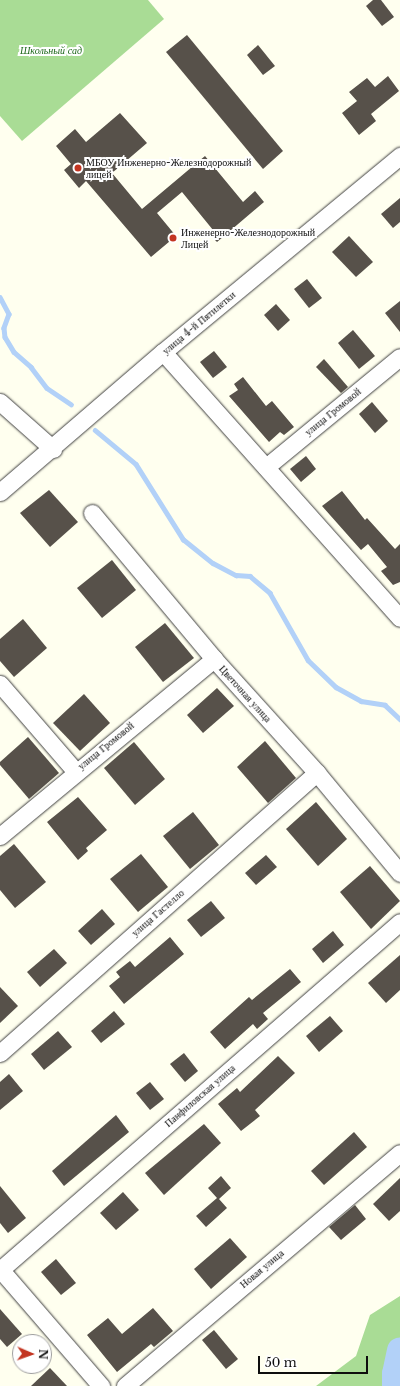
<!DOCTYPE html>
<meta charset="utf-8">
<style>
body{margin:0}
#map{position:relative;width:400px;height:1386px;overflow:hidden;background:#ffffef;font-family:"Libre Baskerville",serif}
div>[style]{position:absolute}
[style*='--x']{left:calc(var(--x)*1px);top:calc(var(--y)*1px);width:calc(var(--w)*1px);rotate:calc(var(--a)*1deg)}
.forest>*{inset:0;background:#a9dc95}
.stream>*{height:4.5px;margin:-2.25px;padding:0 2.25px;transform-origin:2.25px;border-radius:2.25px;background:#b2d1f8}
.river>*{height:26px;margin:-13px;padding:0 13px;transform-origin:13px;border-radius:13px;background:#b2d1f8}
.building>*{inset:0;background:#57514a}
.roads{filter:drop-shadow(0 0 1px #414141) drop-shadow(0 0 1px #414141)}
.minor>*{height:17px;margin:-8.5px;padding:0 8.5px;transform-origin:8.5px;border-radius:8.5px;background:#fff}
.dots>*{width:11px;height:11px;translate:-50% -50%;box-sizing:border-box;border:2px solid #fff;border-radius:50%}
span{translate:-50% -50%;white-space:nowrap;text-align:center;line-height:1.15;-webkit-text-stroke:4px #fff;paint-order:stroke}
.park-label{font-size:10px;color:#1e681b;font-style:italic}
.poi-label{font-size:10px;color:#0e0e0e}
.left{translate:0 -50%;text-align:left}
.street-label{font-size:10px;color:#0e0e0e}
.north{position:absolute;left:12px;top:1334px;width:40px;height:40px;box-sizing:border-box;background:#fff;border:1px solid #9f9f9f;border-radius:50%;rotate:92deg;font-size:11px;font-weight:700;line-height:16px;text-align:center;color:#0e0e0e}
.north::after{content:'';display:block;margin:auto;width:14px;height:18px;background:#c33521;clip-path:polygon(50% 0,100% 100%,50% 72%,0 100%)}
.scale{position:absolute;left:258px;top:1356px;width:110px;height:18px;box-sizing:border-box;border:2px solid #0e0e0e;border-top:0;padding-left:5px;font-size:12px;line-height:14px;white-space:nowrap;color:#0e0e0e;-webkit-text-stroke:3px #fff;paint-order:stroke}
</style>
<div id="map">
<div class="forest">
<i style="clip-path:polygon(0 0,148px 0,164px 19px,22px 141px,0 116px)"></i>
<i style="clip-path:polygon(400px 1296px,400px 1386px,316px 1386px,356px 1356px,370px 1315px)"></i>
</div>
<div class="stream">
<i style="--x:0;--y:297;--w:19;--a:62"></i>
<i style="--x:9;--y:314;--w:15;--a:110"></i>
<i style="--x:4;--y:328;--w:9;--a:84"></i>
<i style="--x:5;--y:337;--w:17;--a:59"></i>
<i style="--x:14;--y:352;--w:23;--a:41"></i>
<i style="--x:31;--y:367;--w:26;--a:53"></i>
<i style="--x:47;--y:388;--w:29;--a:34"></i>
<i style="--x:95;--y:430;--w:53;--a:39.7"></i>
<i style="--x:136;--y:464;--w:89;--a:57.9"></i>
<i style="--x:183;--y:539;--w:38;--a:39"></i>
<i style="--x:213;--y:563;--w:26;--a:28"></i>
<i style="--x:236;--y:575;--w:14;--a:4"></i>
<i style="--x:250;--y:576;--w:26;--a:40"></i>
<i style="--x:270;--y:593;--w:77;--a:60.4"></i>
<i style="--x:308;--y:660;--w:39;--a:44"></i>
<i style="--x:336;--y:687;--w:29;--a:29"></i>
<i style="--x:361;--y:701;--w:24;--a:9"></i>
<i style="--x:385;--y:705;--w:21;--a:43"></i>
</div>
<div class="river">
<i style="--x:395;--y:1386;--w:12;--a:-90"></i>
<i style="--x:395;--y:1374;--w:24;--a:-78"></i>
</div>
<div class="building">
<i style="clip-path:polygon(373px 0,381px 0,394px 17px,382px 26px,366px 6px)"></i>
<i style="clip-path:polygon(187px 35px,283px 151px,263px 169px,166px 52px)"></i>
<i style="clip-path:polygon(258px 45px,275px 66px,263px 75px,247px 55px)"></i>
<i style="clip-path:polygon(388px 76px,399px 91px,371px 114px,376px 121px,359px 135px,342px 113px,357px 101px,349px 92px,367px 78px,375px 87px)"></i>
<i style="clip-path:polygon(120px 113px,147px 143px,112px 173px,142px 209px,205px 156px,243px 202px,255px 191px,264px 202px,217px 242px,209px 234px,213px 230px,182px 192px,157px 213px,176px 236px,151px 257px,86px 181px,79px 188px,64px 170px,71px 164px,56px 146px,75px 129px,86px 142px)"></i>
<i style="clip-path:polygon(400px 198px,400px 222px,393px 228px,381px 214px)"></i>
<i style="clip-path:polygon(349px 236px,373px 262px,356px 277px,332px 252px)"></i>
<i style="clip-path:polygon(307px 279px,322px 298px,309px 308px,294px 289px)"></i>
<i style="clip-path:polygon(400px 301px,400px 332px,385px 313px)"></i>
<i style="clip-path:polygon(276px 304px,290px 320px,278px 331px,264px 315px)"></i>
<i style="clip-path:polygon(353px 330px,375px 356px,359px 369px,338px 343px)"></i>
<i style="clip-path:polygon(214px 351px,227px 367px,213px 378px,200px 362px)"></i>
<i style="clip-path:polygon(324px 359px,348px 387px,341px 393px,316px 367px)"></i>
<i style="clip-path:polygon(243px 377px,266px 406px,272px 401px,294px 427px,284px 435px,280px 432px,269px 442px,229px 396px,238px 390px,234px 384px)"></i>
<i style="clip-path:polygon(372px 402px,388px 421px,375px 433px,359px 414px)"></i>
<i style="clip-path:polygon(306px 456px,316px 469px,301px 482px,290px 469px)"></i>
<i style="clip-path:polygon(49px 490px,78px 522px,50px 547px,20px 513px)"></i>
<i style="clip-path:polygon(342px 491px,365px 520px,367px 518px,395px 549px,400px 544px,400px 582px,393px 585px,381px 571px,387px 567px,368px 544px,361px 550px,322px 506px)"></i>
<i style="clip-path:polygon(112px 560px,136px 590px,102px 618px,77px 588px)"></i>
<i style="clip-path:polygon(23px 619px,47px 648px,14px 677px,0 661px,0 639px)"></i>
<i style="clip-path:polygon(165px 623px,194px 658px,163px 682px,135px 647px)"></i>
<i style="clip-path:polygon(217px 688px,234px 706px,203px 733px,187px 715px)"></i>
<i style="clip-path:polygon(84px 694px,110px 723px,80px 751px,53px 723px)"></i>
<i style="clip-path:polygon(28px 737px,59px 773px,29px 799px,0 765px,0 762px)"></i>
<i style="clip-path:polygon(265px 741px,296px 778px,268px 803px,237px 767px)"></i>
<i style="clip-path:polygon(134px 742px,165px 779px,135px 805px,104px 768px)"></i>
<i style="clip-path:polygon(78px 797px,107px 830px,86px 848px,88px 851px,78px 860px,47px 822px)"></i>
<i style="clip-path:polygon(316px 802px,347px 839px,318px 866px,286px 829px)"></i>
<i style="clip-path:polygon(193px 812px,219px 845px,190px 869px,163px 836px)"></i>
<i style="clip-path:polygon(14px 844px,46px 882px,15px 908px,0 890px,0 856px)"></i>
<i style="clip-path:polygon(141px 854px,168px 887px,138px 912px,110px 879px)"></i>
<i style="clip-path:polygon(266px 855px,277px 867px,256px 885px,245px 873px)"></i>
<i style="clip-path:polygon(370px 866px,400px 901px,371px 929px,340px 892px)"></i>
<i style="clip-path:polygon(211px 901px,225px 918px,201px 937px,187px 920px)"></i>
<i style="clip-path:polygon(102px 909px,115px 924px,91px 945px,78px 931px)"></i>
<i style="clip-path:polygon(333px 931px,344px 945px,323px 963px,312px 949px)"></i>
<i style="clip-path:polygon(170px 937px,184px 954px,124px 1004px,109px 986px,120px 977px,116px 972px,130px 961px,135px 967px)"></i>
<i style="clip-path:polygon(54px 949px,67px 963px,40px 987px,27px 972px)"></i>
<i style="clip-path:polygon(400px 955px,400px 990px,386px 1003px,368px 983px)"></i>
<i style="clip-path:polygon(290px 969px,301px 982px,263px 1013px,268px 1019px,257px 1029px,253px 1024px,225px 1049px,210px 1032px,249px 997px,252px 1000px)"></i>
<i style="clip-path:polygon(0 987px,18px 1006px,0 1023px)"></i>
<i style="clip-path:polygon(114px 1011px,125px 1024px,101px 1043px,91px 1031px)"></i>
<i style="clip-path:polygon(330px 1016px,343px 1031px,319px 1052px,306px 1036px)"></i>
<i style="clip-path:polygon(58px 1031px,72px 1047px,44px 1070px,31px 1054px)"></i>
<i style="clip-path:polygon(184px 1053px,198px 1071px,185px 1082px,170px 1064px)"></i>
<i style="clip-path:polygon(278px 1056px,295px 1073px,255px 1110px,260px 1116px,241px 1131px,218px 1104px,237px 1088px,240px 1092px)"></i>
<i style="clip-path:polygon(9px 1074px,23px 1091px,0 1110px,0 1082px)"></i>
<i style="clip-path:polygon(150px 1082px,164px 1099px,150px 1110px,136px 1093px)"></i>
<i style="clip-path:polygon(116px 1115px,129px 1132px,64px 1186px,52px 1171px)"></i>
<i style="clip-path:polygon(204px 1124px,221px 1143px,164px 1195px,145px 1173px)"></i>
<i style="clip-path:polygon(354px 1132px,367px 1147px,324px 1185px,311px 1171px)"></i>
<i style="clip-path:polygon(221px 1176px,231px 1188px,219px 1199px,227px 1208px,206px 1227px,196px 1216px,217px 1198px,208px 1188px)"></i>
<i style="clip-path:polygon(400px 1178px,400px 1211px,389px 1221px,373px 1204px)"></i>
<i style="clip-path:polygon(0 1186px,26px 1218px,8px 1233px,0 1223px)"></i>
<i style="clip-path:polygon(123px 1192px,139px 1210px,116px 1230px,100px 1213px)"></i>
<i style="clip-path:polygon(355px 1205px,366px 1219px,341px 1240px,329px 1227px)"></i>
<i style="clip-path:polygon(230px 1238px,247px 1257px,211px 1289px,194px 1269px)"></i>
<i style="clip-path:polygon(56px 1259px,76px 1283px,61px 1295px,41px 1272px)"></i>
<i style="clip-path:polygon(153px 1308px,173px 1331px,154px 1347px,151px 1344px,117px 1372px,87px 1335px,108px 1318px,122px 1334px)"></i>
<i style="clip-path:polygon(0 1309px,22px 1334px,7px 1347px,0 1339px)"></i>
<i style="clip-path:polygon(214px 1330px,238px 1359px,226px 1369px,202px 1340px)"></i>
<i style="clip-path:polygon(50px 1368px,67px 1386px,31px 1386px)"></i>
</div>
<div class="roads">
<div class="minor">
<i style="--x:163;--y:352;--w:356;--a:48.3"></i>
<i style="--x:0;--y:402;--w:71;--a:41.6"></i>
<i style="--x:266;--y:467;--w:173;--a:-39.4"></i>
<i style="--x:0;--y:492;--w:215;--a:-40.7"></i>
<i style="--x:163;--y:352;--w:308;--a:-39.6"></i>
<i style="--x:92;--y:513;--w:190;--a:50.1"></i>
<i style="--x:214;--y:659;--w:154;--a:47.9"></i>
<i style="--x:317;--y:773;--w:130;--a:50.3"></i>
<i style="--x:0;--y:684;--w:115;--a:49.2"></i>
<i style="--x:0;--y:836;--w:278;--a:-39.6"></i>
<i style="--x:0;--y:1053;--w:423;--a:-41.5"></i>
<i style="--x:0;--y:1269;--w:155;--a:49.2"></i>
<i style="--x:0;--y:1270;--w:530;--a:-41.02"></i>
<i style="--x:125;--y:1386;--w:360;--a:-40.3"></i>
</div>
</div>
<div class="dots">
<i style="left:78px;top:168px;background:#c33521"></i>
<i style="left:173px;top:238px;background:#c33521"></i>
</div>
<div class="park-label">
<span style="left:51px;top:51px">Школьный сад</span>
</div>
<div class="poi-label">
<span class="left" style="left:86px;top:168px">МБОУ Инженерно-Железнодорожный<br>лицей</span>
<span class="left" style="left:181px;top:238px">Инженерно-Железнодорожный<br>Лицей</span>
</div>
<div class="street-label">
<span style="left:199px;top:323px;rotate:-40deg">улица 4-й Пятилетки</span>
<span style="left:333px;top:412px;rotate:-39deg">улица Громовой</span>
<span style="left:245px;top:694px;rotate:48deg">Цветочная улица</span>
<span style="left:106px;top:746px;rotate:-39deg">улица Громовой</span>
<span style="left:158px;top:913px;rotate:-41deg">улица Гастелло</span>
<span style="left:200px;top:1096px;rotate:-41deg">Панфиловская улица</span>
<span style="left:262px;top:1269px;rotate:-40deg">Новая улица</span>
</div>
<div class="north">N</div>
<div class="scale">50 m</div>
</div>
